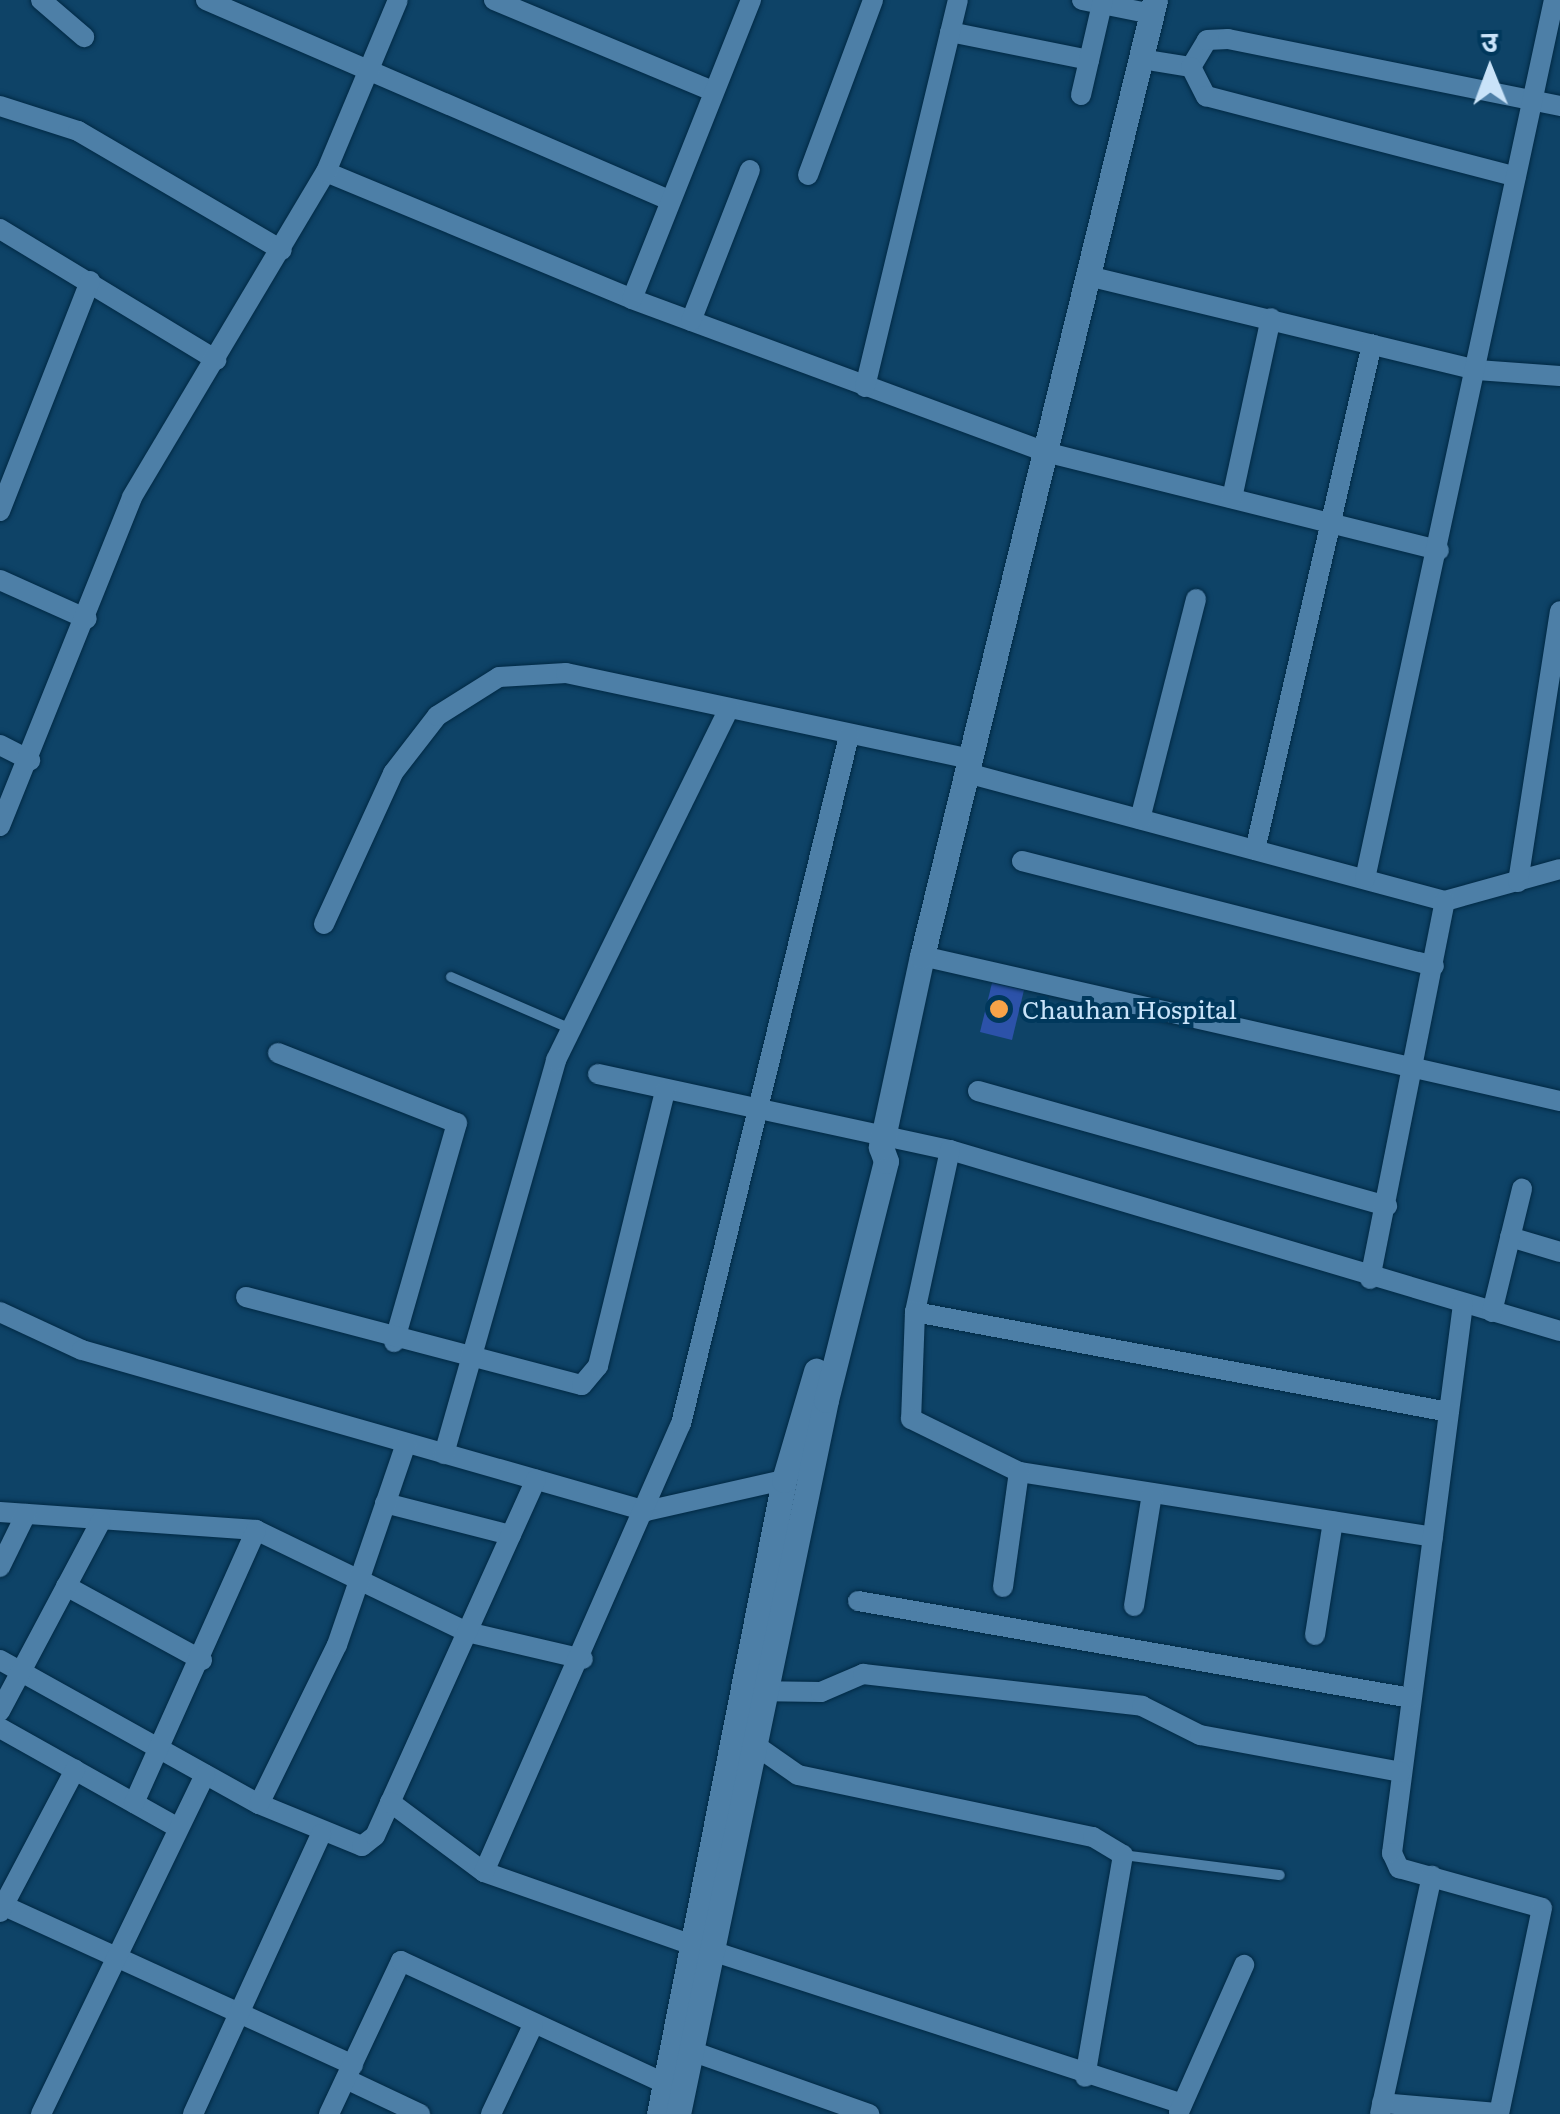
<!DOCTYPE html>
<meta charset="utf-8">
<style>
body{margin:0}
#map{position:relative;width:1560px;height:2114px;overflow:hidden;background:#0e4367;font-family:Literata,"Noto Sans Devanagari",serif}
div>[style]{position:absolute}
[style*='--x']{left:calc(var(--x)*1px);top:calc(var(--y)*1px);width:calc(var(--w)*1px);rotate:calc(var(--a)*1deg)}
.building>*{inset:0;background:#2c52a9}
.roads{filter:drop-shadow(0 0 2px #012944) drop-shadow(0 0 2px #012944)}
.service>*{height:10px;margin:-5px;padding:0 5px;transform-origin:5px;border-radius:5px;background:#4d7fa7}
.minor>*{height:20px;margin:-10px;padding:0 10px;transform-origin:10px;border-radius:10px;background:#4d7fa7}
.tertiary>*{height:25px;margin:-12.5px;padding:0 12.5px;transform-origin:12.5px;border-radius:12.5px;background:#4d7fa7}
.dots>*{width:28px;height:28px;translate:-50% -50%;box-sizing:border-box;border:5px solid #00385c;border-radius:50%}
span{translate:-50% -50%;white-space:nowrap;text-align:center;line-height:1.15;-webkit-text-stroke:8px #00385c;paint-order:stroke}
.poi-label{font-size:25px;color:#c9e3f9}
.left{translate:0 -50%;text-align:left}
.north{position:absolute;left:1440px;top:20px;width:100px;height:100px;-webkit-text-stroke:8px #00385c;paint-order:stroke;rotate:359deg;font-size:28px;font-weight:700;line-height:40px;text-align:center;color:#c9e3f9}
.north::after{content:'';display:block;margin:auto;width:35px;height:45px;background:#c9e3f9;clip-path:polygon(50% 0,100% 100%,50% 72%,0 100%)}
</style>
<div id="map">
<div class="building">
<i style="clip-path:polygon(992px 983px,1024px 990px,1012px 1040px,980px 1032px)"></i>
</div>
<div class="roads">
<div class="service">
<i style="--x:451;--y:977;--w:131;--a:23.4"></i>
<i style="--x:1123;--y:1855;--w:158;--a:7.3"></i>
</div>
<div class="minor">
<i style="--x:41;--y:0;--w:57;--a:40.7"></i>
<i style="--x:206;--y:0;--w:504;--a:23.36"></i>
<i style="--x:494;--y:0;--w:237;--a:22.6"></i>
<i style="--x:1082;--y:0;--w:71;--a:11.3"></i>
<i style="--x:950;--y:32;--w:142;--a:11.4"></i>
<i style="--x:1141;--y:59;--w:51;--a:9.1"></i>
<i style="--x:1191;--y:67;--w:31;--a:-59"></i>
<i style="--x:1207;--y:40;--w:21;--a:-3"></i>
<i style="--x:1228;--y:39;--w:339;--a:11.4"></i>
<i style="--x:1191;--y:67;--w:33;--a:63"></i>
<i style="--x:1206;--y:96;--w:320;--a:14.6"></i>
<i style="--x:1081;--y:95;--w:98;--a:-77"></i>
<i style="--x:0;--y:106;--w:82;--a:17.8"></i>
<i style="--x:78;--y:131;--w:236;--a:30.3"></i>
<i style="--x:326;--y:172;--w:331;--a:22.5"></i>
<i style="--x:632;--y:299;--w:440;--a:20.3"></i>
<i style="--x:1045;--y:452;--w:406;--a:14"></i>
<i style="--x:808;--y:175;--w:187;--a:-69.6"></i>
<i style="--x:0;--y:229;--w:253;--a:31.2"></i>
<i style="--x:1088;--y:276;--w:400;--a:13.6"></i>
<i style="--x:1477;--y:370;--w:83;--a:4.1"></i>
<i style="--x:632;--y:299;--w:322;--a:-68.3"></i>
<i style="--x:691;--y:321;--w:162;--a:-68.7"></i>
<i style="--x:865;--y:387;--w:398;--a:-76.5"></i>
<i style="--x:1232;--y:498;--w:184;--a:-77.8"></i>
<i style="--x:0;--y:511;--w:247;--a:-68.6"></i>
<i style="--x:0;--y:580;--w:95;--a:24.1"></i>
<i style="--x:0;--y:745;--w:34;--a:27"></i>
<i style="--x:967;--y:773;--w:495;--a:15"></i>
<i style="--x:1445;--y:901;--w:119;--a:-15.5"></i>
<i style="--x:1140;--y:819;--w:227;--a:-75.7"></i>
<i style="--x:0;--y:826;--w:354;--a:-68.1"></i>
<i style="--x:132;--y:497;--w:378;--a:-59.2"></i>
<i style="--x:326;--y:172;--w:186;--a:-67.3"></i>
<i style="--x:1255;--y:850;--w:519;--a:-76.98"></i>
<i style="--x:1022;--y:861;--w:425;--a:14.3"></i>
<i style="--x:1365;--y:879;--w:899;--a:-77.87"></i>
<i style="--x:1518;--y:882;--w:274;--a:-81.2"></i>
<i style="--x:324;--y:924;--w:166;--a:-65.4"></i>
<i style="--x:393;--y:773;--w:72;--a:-52.3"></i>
<i style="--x:437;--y:716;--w:73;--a:-32.2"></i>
<i style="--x:499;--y:677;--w:67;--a:-3.4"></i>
<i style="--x:566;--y:673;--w:413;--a:12"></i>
<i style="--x:922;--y:956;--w:654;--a:12.8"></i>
<i style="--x:278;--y:1053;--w:192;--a:21.4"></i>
<i style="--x:457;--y:1123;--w:228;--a:106"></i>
<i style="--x:598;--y:1074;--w:360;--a:12.2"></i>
<i style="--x:950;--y:1150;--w:636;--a:16.53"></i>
<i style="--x:978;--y:1091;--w:425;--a:15.7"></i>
<i style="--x:950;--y:1150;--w:166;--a:102.2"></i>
<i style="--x:915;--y:1312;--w:107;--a:92.1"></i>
<i style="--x:911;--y:1419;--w:120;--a:26.1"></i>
<i style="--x:1019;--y:1472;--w:419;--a:8.9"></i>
<i style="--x:1510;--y:1237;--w:52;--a:16.7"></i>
<i style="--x:1370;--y:1279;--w:385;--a:-78.8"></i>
<i style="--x:246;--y:1297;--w:347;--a:14.7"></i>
<i style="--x:582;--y:1385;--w:25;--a:-50"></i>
<i style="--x:598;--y:1366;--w:282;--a:-76.3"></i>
<i style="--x:1463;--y:1304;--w:554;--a:97.37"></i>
<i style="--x:1392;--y:1853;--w:17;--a:65"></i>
<i style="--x:1399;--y:1868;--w:148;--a:15.6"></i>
<i style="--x:1542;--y:1908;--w:210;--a:101.8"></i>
<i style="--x:0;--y:1312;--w:90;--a:24.9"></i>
<i style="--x:82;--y:1350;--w:587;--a:15.93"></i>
<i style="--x:646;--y:1511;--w:141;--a:-12.7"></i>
<i style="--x:915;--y:1312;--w:543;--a:10.61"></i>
<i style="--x:1492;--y:1312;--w:127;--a:-76.3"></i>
<i style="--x:444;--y:1454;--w:410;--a:-74.1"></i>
<i style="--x:556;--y:1060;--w:392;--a:-63.8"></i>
<i style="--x:385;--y:1503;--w:130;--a:14.3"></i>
<i style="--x:0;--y:1512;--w:257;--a:4"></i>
<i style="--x:256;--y:1530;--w:234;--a:25.8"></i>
<i style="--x:467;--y:1632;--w:119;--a:13.1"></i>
<i style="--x:0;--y:1567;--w:59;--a:-63.9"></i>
<i style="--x:66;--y:1586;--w:155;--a:28.6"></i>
<i style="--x:1003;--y:1587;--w:116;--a:-82.1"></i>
<i style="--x:858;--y:1601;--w:561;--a:9.95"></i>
<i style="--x:1134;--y:1606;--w:114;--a:-80.9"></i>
<i style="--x:1315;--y:1635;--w:115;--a:-81"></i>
<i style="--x:0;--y:1660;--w:296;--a:29.1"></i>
<i style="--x:259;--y:1804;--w:111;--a:22.2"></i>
<i style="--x:362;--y:1846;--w:16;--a:-38"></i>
<i style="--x:375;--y:1836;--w:391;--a:-65.7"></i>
<i style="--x:751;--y:1691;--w:70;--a:0.8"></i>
<i style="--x:821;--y:1692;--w:46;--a:-23.2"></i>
<i style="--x:863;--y:1674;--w:281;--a:6.5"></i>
<i style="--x:1142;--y:1706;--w:65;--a:26.6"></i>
<i style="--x:1200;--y:1735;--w:204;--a:10.4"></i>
<i style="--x:0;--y:1711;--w:215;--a:-62"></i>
<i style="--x:0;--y:1728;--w:204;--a:29.3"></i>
<i style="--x:755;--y:1745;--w:52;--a:34.9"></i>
<i style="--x:798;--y:1775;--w:301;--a:11.9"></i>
<i style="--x:1093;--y:1837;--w:35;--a:31"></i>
<i style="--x:1123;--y:1855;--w:225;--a:99.7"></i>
<i style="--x:390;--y:1802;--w:117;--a:36.7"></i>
<i style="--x:484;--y:1872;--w:224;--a:19.3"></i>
<i style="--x:134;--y:1803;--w:299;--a:-65.9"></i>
<i style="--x:259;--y:1804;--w:177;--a:-63.9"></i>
<i style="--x:337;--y:1645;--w:213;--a:-71.1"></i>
<i style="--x:484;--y:1872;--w:489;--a:-66.3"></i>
<i style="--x:681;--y:1424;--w:708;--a:-76.28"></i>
<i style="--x:0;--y:1904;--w:388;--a:24.5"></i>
<i style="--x:0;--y:1912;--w:161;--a:-62.2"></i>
<i style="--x:715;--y:1952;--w:491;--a:18"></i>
<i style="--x:694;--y:2052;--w:186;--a:19.5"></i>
<i style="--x:346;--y:2079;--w:82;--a:25.3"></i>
<i style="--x:1382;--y:2103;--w:117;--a:4.9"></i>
<i style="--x:1179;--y:2112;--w:161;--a:-66.1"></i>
<i style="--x:41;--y:2114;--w:377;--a:-64.2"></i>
<i style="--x:193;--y:2114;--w:308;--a:-65.4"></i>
<i style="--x:329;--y:2114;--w:169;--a:-64.8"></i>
<i style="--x:401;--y:1961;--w:292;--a:24.9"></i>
<i style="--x:491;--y:2114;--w:98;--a:-64.7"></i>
<i style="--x:1380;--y:2114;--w:244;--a:-77.7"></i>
</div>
<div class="tertiary">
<i style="--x:659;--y:2114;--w:646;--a:-78.85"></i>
<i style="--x:784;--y:1480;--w:114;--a:-73.6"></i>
<i style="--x:678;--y:2114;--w:729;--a:-78.29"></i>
<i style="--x:826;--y:1400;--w:246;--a:-75.9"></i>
<i style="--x:886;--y:1161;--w:15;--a:-110"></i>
<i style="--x:881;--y:1147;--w:195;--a:-77.9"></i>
<i style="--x:922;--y:956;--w:984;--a:-76.3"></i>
</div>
</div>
<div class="dots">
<i style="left:999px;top:1009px;background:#f7a248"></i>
</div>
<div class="poi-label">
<span class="left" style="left:1022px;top:1009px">Chauhan Hospital</span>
</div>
<div class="north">उ</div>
</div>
